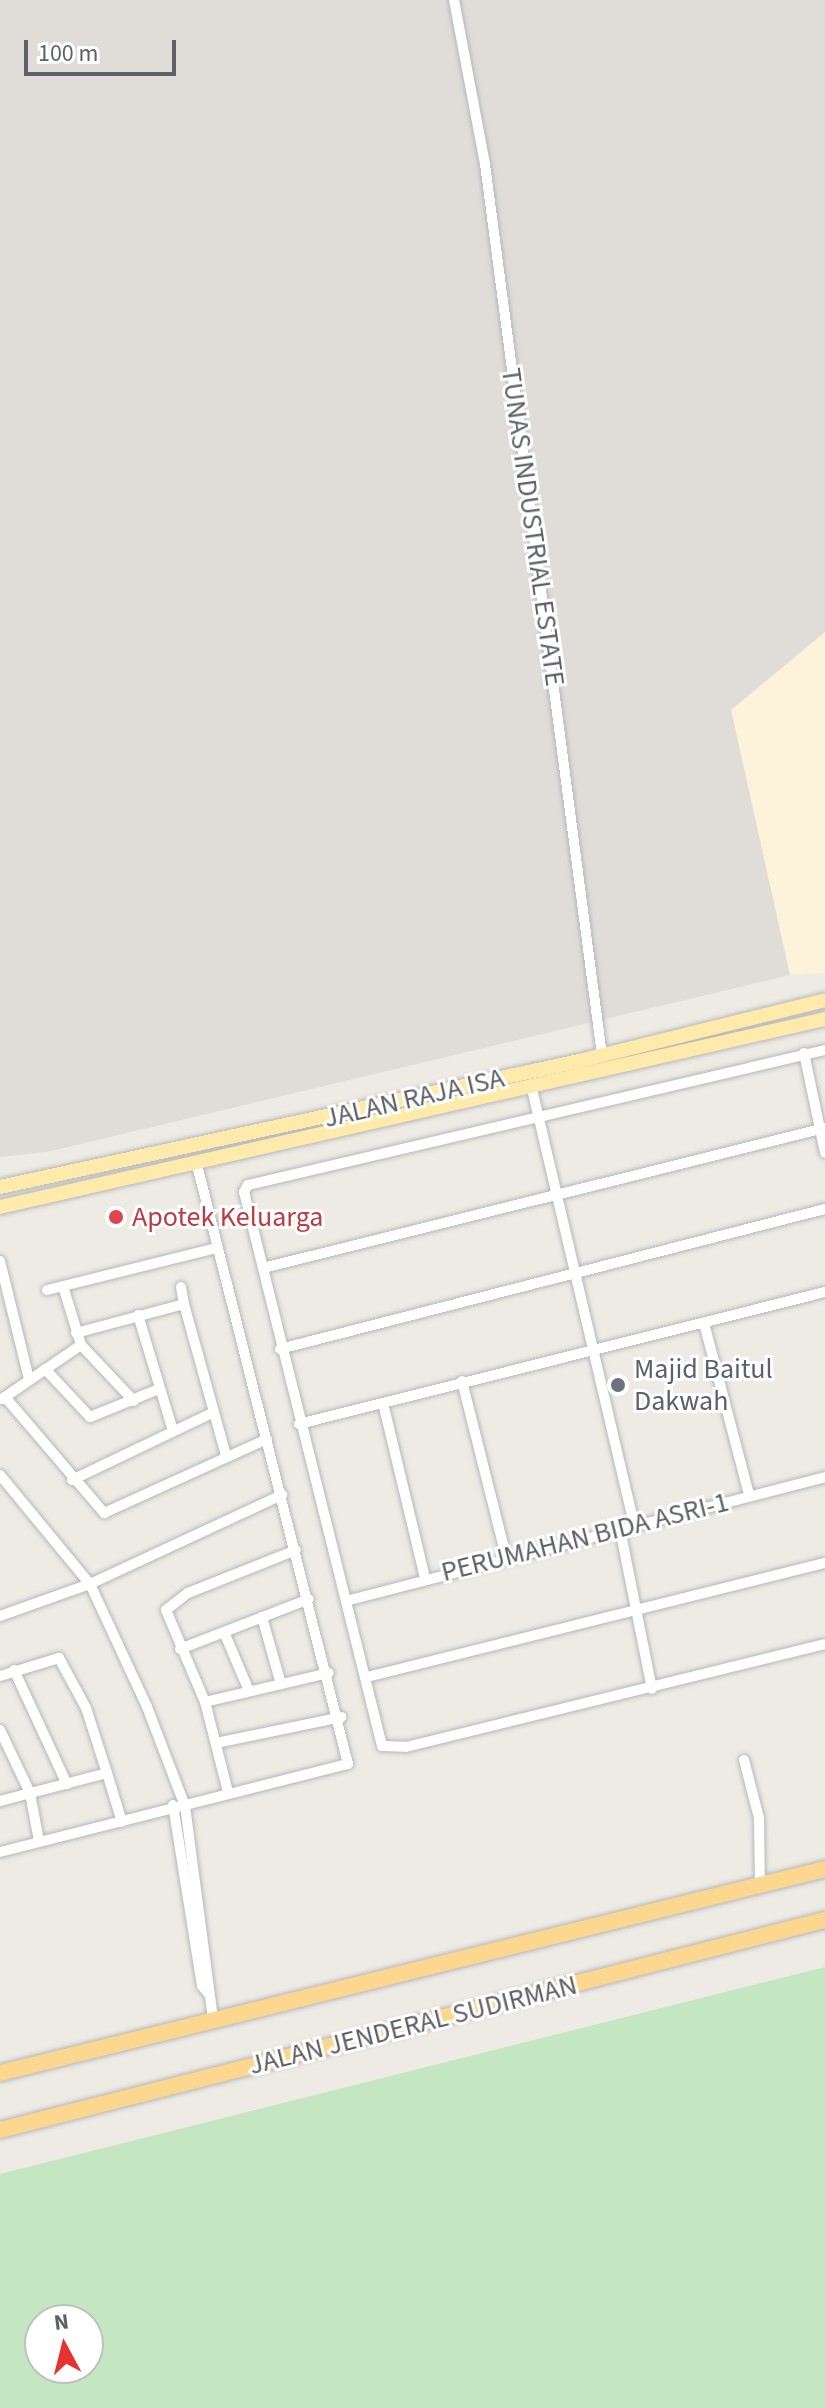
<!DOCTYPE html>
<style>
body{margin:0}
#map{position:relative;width:825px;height:2408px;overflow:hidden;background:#eeebe4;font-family:"Source Sans 3",sans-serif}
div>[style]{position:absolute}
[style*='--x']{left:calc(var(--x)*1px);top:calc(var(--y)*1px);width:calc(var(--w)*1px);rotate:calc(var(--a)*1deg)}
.commercial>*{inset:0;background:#fdf3da}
.industrial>*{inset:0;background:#e0ddd9}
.green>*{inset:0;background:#c4e6c1}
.roads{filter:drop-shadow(0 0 2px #b5b7bb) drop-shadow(0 0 2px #b5b7bb)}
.minor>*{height:10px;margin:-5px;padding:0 5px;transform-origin:5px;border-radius:5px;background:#fff}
.major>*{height:14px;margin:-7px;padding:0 7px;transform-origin:7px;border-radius:7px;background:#feeaaa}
.highway>*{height:16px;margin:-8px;padding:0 8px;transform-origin:8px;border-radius:8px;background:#fbd78f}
.dots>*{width:22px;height:22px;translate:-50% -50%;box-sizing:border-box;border:4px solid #fff;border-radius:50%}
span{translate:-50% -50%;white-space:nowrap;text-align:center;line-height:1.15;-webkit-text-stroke:6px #fff;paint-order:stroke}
.street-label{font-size:28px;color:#5c6165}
.health-label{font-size:28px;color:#be3a42}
.left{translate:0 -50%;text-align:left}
.worship-label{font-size:28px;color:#5b616d}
.north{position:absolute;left:24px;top:2304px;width:80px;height:80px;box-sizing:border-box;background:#fff;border:2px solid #bec0c1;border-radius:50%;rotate:353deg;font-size:22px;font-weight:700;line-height:32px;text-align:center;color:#5c6165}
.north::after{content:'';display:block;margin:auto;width:28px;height:36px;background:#e73232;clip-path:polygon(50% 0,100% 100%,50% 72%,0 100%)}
.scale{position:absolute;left:24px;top:40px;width:152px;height:36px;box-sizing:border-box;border:4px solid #5c6165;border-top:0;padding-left:10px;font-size:24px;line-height:28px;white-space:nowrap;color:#5c6165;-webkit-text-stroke:6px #fff;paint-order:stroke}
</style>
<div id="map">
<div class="commercial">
<i style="clip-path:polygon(825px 632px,825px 973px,790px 975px,731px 710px)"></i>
</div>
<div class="industrial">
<i style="clip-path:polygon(0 0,825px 0,825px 632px,731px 710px,790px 975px,47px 1152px,0 1157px)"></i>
</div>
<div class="green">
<i style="clip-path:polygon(evenodd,825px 1967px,825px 2408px,0 2408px,0 2174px,825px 1967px,40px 2320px,88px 2320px,88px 2368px,40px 2368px,40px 2320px)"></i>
</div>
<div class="roads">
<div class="minor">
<i style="--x:454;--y:0;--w:167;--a:79.3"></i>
<i style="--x:485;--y:164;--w:899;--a:82.52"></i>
<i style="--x:825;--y:1050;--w:593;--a:166.83"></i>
<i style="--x:248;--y:1185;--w:8;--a:120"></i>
<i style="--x:244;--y:1192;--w:571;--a:76.01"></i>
<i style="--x:382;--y:1746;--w:24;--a:2"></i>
<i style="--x:406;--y:1747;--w:431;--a:-13.8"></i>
<i style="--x:804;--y:1053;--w:102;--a:78.1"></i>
<i style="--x:532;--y:1089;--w:447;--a:76.8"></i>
<i style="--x:0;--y:1261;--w:122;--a:76.2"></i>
<i style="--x:263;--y:1268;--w:579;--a:-13.99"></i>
<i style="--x:63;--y:1286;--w:62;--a:73"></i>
<i style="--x:81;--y:1345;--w:77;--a:46.6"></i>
<i style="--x:181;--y:1287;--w:17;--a:80"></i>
<i style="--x:47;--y:1290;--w:175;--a:-13.9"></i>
<i style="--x:138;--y:1315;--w:121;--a:73.2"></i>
<i style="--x:704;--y:1323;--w:178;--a:75.3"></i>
<i style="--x:76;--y:1333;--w:112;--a:-15"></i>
<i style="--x:184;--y:1304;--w:157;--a:74.5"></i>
<i style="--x:280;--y:1349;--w:563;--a:-14.41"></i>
<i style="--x:45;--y:1369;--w:66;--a:46.8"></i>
<i style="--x:90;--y:1417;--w:74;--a:-22.1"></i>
<i style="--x:462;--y:1381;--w:180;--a:75.9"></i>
<i style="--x:5;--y:1397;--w:153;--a:49.5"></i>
<i style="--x:104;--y:1513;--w:179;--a:-24.4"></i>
<i style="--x:2;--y:1399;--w:96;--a:-34.4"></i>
<i style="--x:383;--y:1403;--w:180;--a:76.5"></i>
<i style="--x:299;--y:1424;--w:542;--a:-14.09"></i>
<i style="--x:0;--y:1475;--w:141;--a:50.5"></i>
<i style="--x:90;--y:1584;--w:136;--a:65.1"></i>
<i style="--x:147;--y:1707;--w:106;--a:69"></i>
<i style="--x:185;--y:1806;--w:214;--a:82.5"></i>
<i style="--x:72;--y:1480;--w:157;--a:-25.6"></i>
<i style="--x:620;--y:1529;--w:163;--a:78.7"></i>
<i style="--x:346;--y:1601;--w:495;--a:-14.5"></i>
<i style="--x:0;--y:1616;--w:96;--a:-19.6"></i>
<i style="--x:90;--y:1584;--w:212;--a:-24.9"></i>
<i style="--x:262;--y:1617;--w:70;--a:74.2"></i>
<i style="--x:224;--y:1632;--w:64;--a:67"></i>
<i style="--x:180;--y:1649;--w:138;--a:-21.2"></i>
<i style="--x:14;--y:1670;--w:126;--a:65.1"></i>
<i style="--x:0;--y:1676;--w:62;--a:-17"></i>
<i style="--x:59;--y:1658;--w:57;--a:61.6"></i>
<i style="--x:86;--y:1708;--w:68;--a:72.1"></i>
<i style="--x:107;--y:1773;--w:111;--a:165.3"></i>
<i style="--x:367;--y:1677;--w:472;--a:-14"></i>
<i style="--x:205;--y:1702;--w:127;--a:-13.2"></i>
<i style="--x:0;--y:1730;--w:70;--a:64.5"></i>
<i style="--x:30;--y:1793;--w:49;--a:79.4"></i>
<i style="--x:216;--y:1743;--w:128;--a:-11.7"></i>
<i style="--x:744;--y:1760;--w:60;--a:75.5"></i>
<i style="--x:759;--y:1818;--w:69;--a:89.2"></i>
<i style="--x:107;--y:1773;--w:51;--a:73"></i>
<i style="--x:228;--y:1792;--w:93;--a:-104.3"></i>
<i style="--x:205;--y:1702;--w:100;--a:-113"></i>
<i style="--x:166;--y:1610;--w:28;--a:-38"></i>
<i style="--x:188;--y:1593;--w:116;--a:-21.7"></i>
<i style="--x:173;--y:1805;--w:183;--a:80.9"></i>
<i style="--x:202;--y:1986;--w:11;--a:49"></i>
<i style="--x:0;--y:1852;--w:359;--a:-14.2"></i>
<i style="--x:348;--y:1764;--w:618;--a:-104.15"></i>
</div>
<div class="major">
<i style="--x:0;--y:1187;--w:593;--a:-12.28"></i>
<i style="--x:579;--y:1061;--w:253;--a:-13.9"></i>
<i style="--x:0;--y:1207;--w:846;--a:-12.84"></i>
</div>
<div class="highway">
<i style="--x:0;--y:2073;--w:850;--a:-13.89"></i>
<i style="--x:0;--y:2130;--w:851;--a:-14.28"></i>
</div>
</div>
<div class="dots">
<i style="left:116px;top:1217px;background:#e0444e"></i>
<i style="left:618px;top:1385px;background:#6b7280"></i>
</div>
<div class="street-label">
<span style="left:533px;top:527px;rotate:82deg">TUNAS INDUSTRIAL ESTATE</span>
<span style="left:414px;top:1098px;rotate:-13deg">JALAN RAJA ISA</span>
<span style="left:585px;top:1537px;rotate:-14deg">PERUMAHAN BIDA ASRI-1</span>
<span style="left:413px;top:2025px;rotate:-14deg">JALAN JENDERAL SUDIRMAN</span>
</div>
<div class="health-label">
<span class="left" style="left:132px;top:1217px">Apotek Keluarga</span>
</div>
<div class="worship-label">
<span class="left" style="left:634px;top:1385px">Majid Baitul<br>Dakwah</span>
</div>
<div class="north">N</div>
<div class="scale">100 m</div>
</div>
